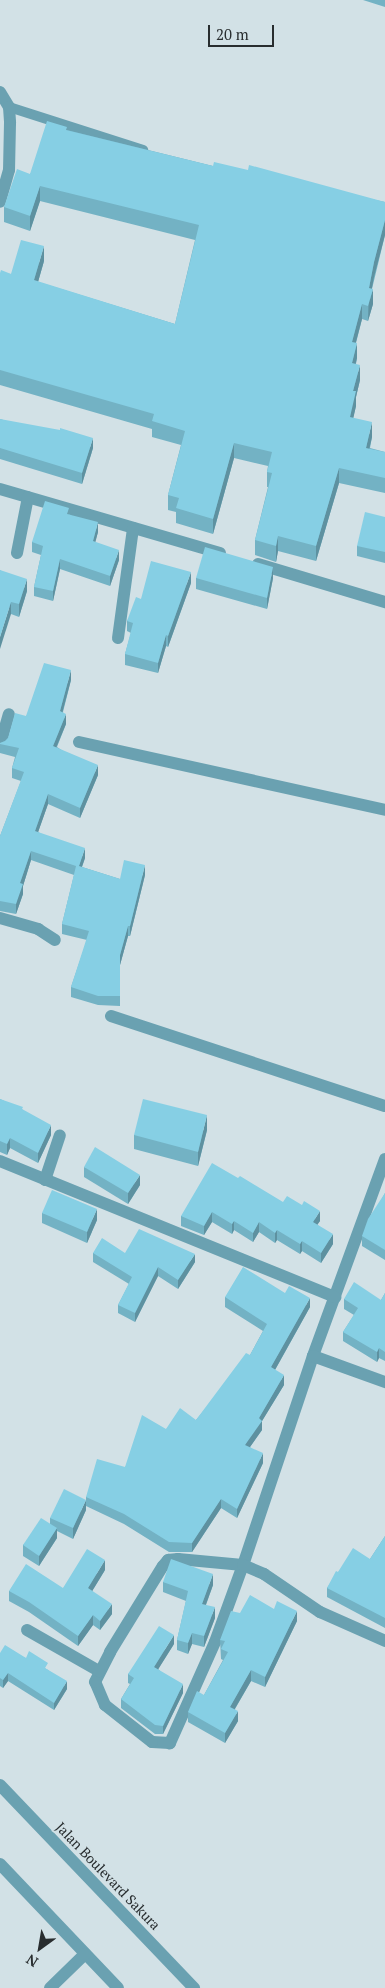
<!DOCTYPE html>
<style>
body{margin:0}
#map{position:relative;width:385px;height:1988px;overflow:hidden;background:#d2e1e6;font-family:"PT Serif",serif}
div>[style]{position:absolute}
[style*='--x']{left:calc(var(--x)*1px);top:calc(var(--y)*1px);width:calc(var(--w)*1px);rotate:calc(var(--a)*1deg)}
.lane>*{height:10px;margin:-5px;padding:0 5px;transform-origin:5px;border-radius:5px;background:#6aa1b1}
.street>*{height:12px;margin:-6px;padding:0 6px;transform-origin:6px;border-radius:6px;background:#6aa1b1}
.wall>*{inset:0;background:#73b2c4}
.shaded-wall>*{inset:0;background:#5e91a0}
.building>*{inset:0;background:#86cfe4}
span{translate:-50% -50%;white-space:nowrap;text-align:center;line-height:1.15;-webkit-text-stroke:4px #d2e1e6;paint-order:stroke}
.street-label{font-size:14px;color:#282d2f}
.north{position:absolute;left:15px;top:1923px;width:50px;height:50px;-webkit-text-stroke:4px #d2e1e6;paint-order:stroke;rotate:212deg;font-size:14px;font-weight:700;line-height:20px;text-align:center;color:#282d2f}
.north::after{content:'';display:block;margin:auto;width:18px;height:22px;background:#282d2f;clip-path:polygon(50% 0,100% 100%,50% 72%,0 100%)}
.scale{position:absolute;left:208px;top:25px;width:66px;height:22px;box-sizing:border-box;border:2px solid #282d2f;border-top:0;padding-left:6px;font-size:15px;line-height:18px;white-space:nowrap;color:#282d2f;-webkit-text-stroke:4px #d2e1e6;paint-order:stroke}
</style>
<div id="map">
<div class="lane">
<i style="--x:9;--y:107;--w:141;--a:17.8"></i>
</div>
<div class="street">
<i style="--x:0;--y:92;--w:17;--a:59"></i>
<i style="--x:9;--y:107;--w:16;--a:86"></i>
<i style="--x:10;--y:123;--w:47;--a:91.2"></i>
<i style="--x:9;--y:170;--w:33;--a:106"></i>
<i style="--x:0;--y:489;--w:229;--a:16.2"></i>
<i style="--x:17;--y:553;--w:57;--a:-78.9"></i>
<i style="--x:258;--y:564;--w:133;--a:16.7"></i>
<i style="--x:118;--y:638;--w:111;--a:-82.2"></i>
<i style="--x:79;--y:742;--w:313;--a:12.5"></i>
<i style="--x:0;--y:745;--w:32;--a:-74"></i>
<i style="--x:0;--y:918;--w:40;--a:16"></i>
<i style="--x:38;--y:929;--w:20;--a:33"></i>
<i style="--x:111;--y:1016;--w:288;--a:18.2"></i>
<i style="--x:385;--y:1159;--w:210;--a:110.1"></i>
<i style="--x:313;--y:1356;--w:220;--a:108.5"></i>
<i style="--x:243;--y:1565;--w:82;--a:110"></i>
<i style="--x:215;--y:1642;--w:111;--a:114"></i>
<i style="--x:170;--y:1743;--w:18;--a:-177"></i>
<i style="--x:152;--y:1742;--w:60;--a:-141.8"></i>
<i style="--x:105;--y:1705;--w:25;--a:-113"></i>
<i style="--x:95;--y:1682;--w:34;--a:-63"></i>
<i style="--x:110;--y:1652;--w:101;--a:-58.4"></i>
<i style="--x:163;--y:1566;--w:8;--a:-50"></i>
<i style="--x:168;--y:1560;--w:10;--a:-6"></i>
<i style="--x:178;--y:1559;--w:65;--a:5.3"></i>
<i style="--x:243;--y:1565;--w:23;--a:23"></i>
<i style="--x:264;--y:1574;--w:68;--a:34.2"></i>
<i style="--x:320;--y:1612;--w:71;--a:24"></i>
<i style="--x:0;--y:1161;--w:362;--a:22.1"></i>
<i style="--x:45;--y:1180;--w:47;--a:-71.6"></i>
<i style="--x:313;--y:1356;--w:77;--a:19.9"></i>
<i style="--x:27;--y:1630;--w:83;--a:29.7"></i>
<i style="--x:0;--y:1785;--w:281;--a:46.3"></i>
<i style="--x:0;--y:1864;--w:171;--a:46.4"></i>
<i style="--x:50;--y:1988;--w:49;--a:-44.2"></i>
</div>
<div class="wall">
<i style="clip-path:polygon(363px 0,385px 0,385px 7px)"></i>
<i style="clip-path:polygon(67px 130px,213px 166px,385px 202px,385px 235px,372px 289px,373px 304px,368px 321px,362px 319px,356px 343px,357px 358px,356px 364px,360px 380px,356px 397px,356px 406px,353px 418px,372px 437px,370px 448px,385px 452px,385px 493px,339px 483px,316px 561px,278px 551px,276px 562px,255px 555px,255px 540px,268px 487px,267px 487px,267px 472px,268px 466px,234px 458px,213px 534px,176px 523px,176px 512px,168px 510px,168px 495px,181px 445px,152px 437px,152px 429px,0 385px,0 273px,11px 274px,44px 261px,38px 282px,175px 324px,195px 240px,40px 201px,30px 231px,4px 222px,4px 207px,30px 174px)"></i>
<i style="clip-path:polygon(0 419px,93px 448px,82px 484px,0 459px)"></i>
<i style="clip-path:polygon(69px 514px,98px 532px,95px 542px,119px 560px,110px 586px,60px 569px,53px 601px,34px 596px,34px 587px,41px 555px,32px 552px,32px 542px)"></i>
<i style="clip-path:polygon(385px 517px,385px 563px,357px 556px,357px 546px)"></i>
<i style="clip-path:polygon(0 570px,27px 591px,19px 617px,11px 614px)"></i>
<i style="clip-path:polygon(196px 578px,273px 578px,267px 609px,196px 589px)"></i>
<i style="clip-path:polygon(191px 583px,168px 647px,166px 646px,158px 673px,125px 665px,125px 654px,131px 633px,127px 631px,127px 621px,141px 599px)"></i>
<i style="clip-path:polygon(71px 680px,63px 712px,66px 724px,57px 747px,98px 775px,80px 818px,48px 804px,38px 832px,85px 858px,82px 867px,120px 879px,145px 875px,130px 936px,128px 936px,120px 965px,120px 1006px,98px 1005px,71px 997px,71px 987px,87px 940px,62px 934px,62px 924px,74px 875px,31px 860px,23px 886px,23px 894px,16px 914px,0 911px,0 836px,21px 781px,12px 778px,12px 768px,15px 757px,0 753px,0 743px,5px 741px,26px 716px)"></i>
<i style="clip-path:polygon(0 1099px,23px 1110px,51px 1135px,38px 1163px,10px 1148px,7px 1155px,0 1152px)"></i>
<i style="clip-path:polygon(207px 1130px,198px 1166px,134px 1149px,134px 1135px)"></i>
<i style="clip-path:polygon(84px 1167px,140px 1185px,128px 1204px,84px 1177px)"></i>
<i style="clip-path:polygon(385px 1193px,385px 1260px,362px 1246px,362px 1236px)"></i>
<i style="clip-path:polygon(283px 1202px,320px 1221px,317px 1224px,333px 1244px,321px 1263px,302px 1251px,300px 1254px,277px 1240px,275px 1243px,259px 1232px,253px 1242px,234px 1230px,232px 1234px,212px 1222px,204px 1235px,181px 1226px,181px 1216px)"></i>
<i style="clip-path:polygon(42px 1213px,97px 1220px,87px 1243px,42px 1223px)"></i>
<i style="clip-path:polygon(93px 1253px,125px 1253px,195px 1262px,178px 1289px,158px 1276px,135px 1322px,118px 1313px,118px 1305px,129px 1284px,93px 1262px)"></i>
<i style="clip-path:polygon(285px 1293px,310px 1307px,275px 1370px,284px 1385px,262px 1421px,262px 1430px,250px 1447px,263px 1463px,237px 1518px,221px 1508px,192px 1552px,169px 1552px,124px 1524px,86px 1506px,86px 1497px,125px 1467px,166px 1429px,196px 1420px,250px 1355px,263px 1331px,225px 1307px,225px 1297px)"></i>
<i style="clip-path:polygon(385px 1293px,385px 1361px,379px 1358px,377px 1362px,343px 1341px,343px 1332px,354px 1315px,344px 1309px,344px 1299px,381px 1300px)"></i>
<i style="clip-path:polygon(86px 1510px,73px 1539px,57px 1531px,57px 1538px,39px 1566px,23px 1556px,23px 1545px,50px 1524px,50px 1518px)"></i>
<i style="clip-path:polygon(385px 1536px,385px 1628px,327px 1597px,327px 1588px,338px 1572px,370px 1559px)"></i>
<i style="clip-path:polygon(105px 1570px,92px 1591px,112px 1614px,100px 1630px,93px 1625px,78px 1646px,29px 1612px,9px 1601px,9px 1591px,63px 1588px)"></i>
<i style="clip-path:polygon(163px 1582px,213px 1585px,206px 1605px,215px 1618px,204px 1647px,192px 1644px,188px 1654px,177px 1650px,177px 1640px,186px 1601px,163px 1592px)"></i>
<i style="clip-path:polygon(240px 1613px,297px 1621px,265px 1687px,251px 1681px,235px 1709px,238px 1721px,225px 1743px,188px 1722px,188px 1712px,204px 1695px,223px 1660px,221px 1659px,220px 1640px)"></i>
<i style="clip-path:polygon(174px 1644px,158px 1669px,183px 1693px,163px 1734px,155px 1734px,121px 1708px,121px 1699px,130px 1684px,128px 1683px,128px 1674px)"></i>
<i style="clip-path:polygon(0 1653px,26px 1658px,48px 1670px,67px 1689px,54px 1710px,8px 1681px,3px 1688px,0 1686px)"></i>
</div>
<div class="shaded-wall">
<i style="clip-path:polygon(40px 186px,40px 201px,30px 231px,30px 216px)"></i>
<i style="clip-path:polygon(385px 220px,385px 235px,374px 277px,369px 303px,373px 289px,373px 304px,368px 321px,369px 288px,374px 262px)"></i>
<i style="clip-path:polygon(44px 246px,44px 261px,34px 296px,34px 280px)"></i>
<i style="clip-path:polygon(362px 304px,362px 319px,352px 357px,352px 342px)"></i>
<i style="clip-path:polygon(357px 343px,357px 358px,352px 378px,352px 363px)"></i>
<i style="clip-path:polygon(360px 365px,360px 380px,356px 397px,356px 406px,350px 433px,350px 417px,353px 391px)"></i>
<i style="clip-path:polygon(372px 422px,372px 437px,366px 463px,366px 448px)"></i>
<i style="clip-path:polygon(93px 438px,93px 448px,82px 484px,82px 473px)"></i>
<i style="clip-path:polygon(234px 443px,234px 458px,213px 534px,213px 519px)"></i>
<i style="clip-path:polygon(339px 468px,339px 483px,316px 561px,316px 546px)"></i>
<i style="clip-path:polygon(98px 522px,98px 532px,93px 551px,93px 541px)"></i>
<i style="clip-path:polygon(278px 536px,278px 551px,276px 562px,276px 546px)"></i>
<i style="clip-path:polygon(119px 550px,119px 560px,110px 586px,110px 576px)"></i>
<i style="clip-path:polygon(60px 559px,60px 569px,53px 601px,53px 591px)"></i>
<i style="clip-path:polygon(273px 567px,273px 578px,267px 609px,267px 598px)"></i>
<i style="clip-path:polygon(191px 572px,191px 583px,168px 647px,168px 636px)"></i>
<i style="clip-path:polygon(27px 579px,27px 591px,19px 617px,19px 604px)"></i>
<i style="clip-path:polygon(11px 602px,11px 614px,0 649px,0 637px)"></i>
<i style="clip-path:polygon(166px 635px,166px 646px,158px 673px,158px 663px)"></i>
<i style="clip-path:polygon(71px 670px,71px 680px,60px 721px,60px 711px)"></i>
<i style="clip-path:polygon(66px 714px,66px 724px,53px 755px,53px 746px)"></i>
<i style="clip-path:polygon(98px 765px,98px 775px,80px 818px,80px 808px)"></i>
<i style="clip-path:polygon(48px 794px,48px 804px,35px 841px,35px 831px)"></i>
<i style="clip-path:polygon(85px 848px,85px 858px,79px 875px,79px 866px)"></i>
<i style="clip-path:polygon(31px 851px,31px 860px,23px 886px,23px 894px,16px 914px,16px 904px,20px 883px)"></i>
<i style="clip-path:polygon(145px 865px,145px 875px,130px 936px,130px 926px)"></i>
<i style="clip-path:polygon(128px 926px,128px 936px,120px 965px,120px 1006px,120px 955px)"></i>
<i style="clip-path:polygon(207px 1115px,207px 1130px,198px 1166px,198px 1152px)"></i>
<i style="clip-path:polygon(51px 1125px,51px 1135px,38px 1163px,38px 1153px)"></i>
<i style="clip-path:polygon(10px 1138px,10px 1148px,7px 1155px,7px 1144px)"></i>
<i style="clip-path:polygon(140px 1175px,140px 1185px,128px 1204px,128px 1193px)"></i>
<i style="clip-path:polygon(97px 1209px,97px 1220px,87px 1243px,87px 1232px)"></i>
<i style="clip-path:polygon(320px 1211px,320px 1221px,313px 1231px,313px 1222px)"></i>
<i style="clip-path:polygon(212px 1212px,212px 1222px,204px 1235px,204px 1226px)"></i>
<i style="clip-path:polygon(234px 1221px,234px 1230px,232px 1234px,232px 1224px)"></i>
<i style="clip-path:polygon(259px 1222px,259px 1232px,253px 1242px,253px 1233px)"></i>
<i style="clip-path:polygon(277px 1230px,277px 1240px,275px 1243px,275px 1233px)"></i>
<i style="clip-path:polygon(333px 1234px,333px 1244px,321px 1263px,321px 1253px)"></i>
<i style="clip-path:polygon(302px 1241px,302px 1251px,300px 1254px,300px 1244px)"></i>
<i style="clip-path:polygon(195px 1254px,195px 1262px,178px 1289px,178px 1280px)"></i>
<i style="clip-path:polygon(158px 1267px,158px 1276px,135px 1322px,135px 1313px)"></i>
<i style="clip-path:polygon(310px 1298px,310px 1307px,271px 1377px,271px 1367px)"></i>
<i style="clip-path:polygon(379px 1348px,379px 1358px,377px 1362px,377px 1352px)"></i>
<i style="clip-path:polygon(284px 1375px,284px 1385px,262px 1421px,262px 1430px,245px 1454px,245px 1445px,259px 1418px)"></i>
<i style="clip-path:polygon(263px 1453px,263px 1463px,237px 1518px,237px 1509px)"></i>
<i style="clip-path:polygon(221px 1499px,221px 1508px,192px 1552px,192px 1543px)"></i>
<i style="clip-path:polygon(86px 1500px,86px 1510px,73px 1539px,73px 1528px)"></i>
<i style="clip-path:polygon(57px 1528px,57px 1538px,39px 1566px,39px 1556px)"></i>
<i style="clip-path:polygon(105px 1560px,105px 1570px,88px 1598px,88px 1588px)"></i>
<i style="clip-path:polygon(213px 1574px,213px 1585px,202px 1615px,202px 1604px)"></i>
<i style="clip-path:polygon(112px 1604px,112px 1614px,100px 1630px,100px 1621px)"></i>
<i style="clip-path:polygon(215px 1607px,215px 1618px,204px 1647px,204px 1636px)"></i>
<i style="clip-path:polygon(297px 1611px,297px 1621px,265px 1687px,265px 1677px)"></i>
<i style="clip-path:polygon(93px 1615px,93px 1625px,78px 1646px,78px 1636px)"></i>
<i style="clip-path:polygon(192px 1633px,192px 1644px,188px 1654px,188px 1643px)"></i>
<i style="clip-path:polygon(174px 1635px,174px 1644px,154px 1676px,154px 1667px)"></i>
<i style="clip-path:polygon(251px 1670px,251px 1681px,230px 1717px,230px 1707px)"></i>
<i style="clip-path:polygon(8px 1673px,8px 1681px,3px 1688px,3px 1680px)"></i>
<i style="clip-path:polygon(67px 1681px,67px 1689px,54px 1710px,54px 1703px)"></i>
<i style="clip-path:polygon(183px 1684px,183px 1693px,163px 1734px,163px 1726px)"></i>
<i style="clip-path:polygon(238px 1711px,238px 1721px,225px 1743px,225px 1733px)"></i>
</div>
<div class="building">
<i style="clip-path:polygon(47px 121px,67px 127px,66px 130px,213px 166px,214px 162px,248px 170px,249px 165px,385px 202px,385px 220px,374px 262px,369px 288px,373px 289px,368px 306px,362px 304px,352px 342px,357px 343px,352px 363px,360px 365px,353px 391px,356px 391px,350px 417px,372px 422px,366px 448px,385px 452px,385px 478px,339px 468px,316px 546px,278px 536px,276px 546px,255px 540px,272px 473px,267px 472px,272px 452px,234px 443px,213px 519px,176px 508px,179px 498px,168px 495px,185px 431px,152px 421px,154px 414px,0 370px,0 273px,1px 270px,11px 274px,21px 240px,44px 246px,34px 280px,175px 324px,199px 225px,40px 186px,30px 216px,4px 207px,17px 169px,30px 174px)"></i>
<i style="clip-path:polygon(0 419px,60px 430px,60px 428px,93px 438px,82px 473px,0 448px)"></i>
<i style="clip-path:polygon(45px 501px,69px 508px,67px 514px,98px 522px,93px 541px,119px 550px,110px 576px,60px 559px,53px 591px,34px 587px,43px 546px,32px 542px)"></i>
<i style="clip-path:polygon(365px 512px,385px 517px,385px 552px,357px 546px)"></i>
<i style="clip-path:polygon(205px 547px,273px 567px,267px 598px,196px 578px)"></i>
<i style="clip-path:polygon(151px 561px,191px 572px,168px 636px,166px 635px,158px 663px,125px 654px,133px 623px,127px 621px,136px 597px,141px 599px)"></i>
<i style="clip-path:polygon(0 570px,27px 579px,19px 604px,11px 602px,0 637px)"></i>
<i style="clip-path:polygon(44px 663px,71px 670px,60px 711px,66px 714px,53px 746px,98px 765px,80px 808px,48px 794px,35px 831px,85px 848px,79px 866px,120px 879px,124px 860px,145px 865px,130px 926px,128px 926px,120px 955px,120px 996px,98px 996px,71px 987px,89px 931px,62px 924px,76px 866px,31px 851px,20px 883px,23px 884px,16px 904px,0 901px,0 836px,24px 772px,12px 768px,19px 748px,0 744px,0 743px,5px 741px,8px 738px,15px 713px,26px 716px)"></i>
<i style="clip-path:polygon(0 1099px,23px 1107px,22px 1109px,51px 1125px,38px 1153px,10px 1138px,7px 1144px,0 1141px)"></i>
<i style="clip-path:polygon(143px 1099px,207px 1115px,198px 1152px,134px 1135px)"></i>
<i style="clip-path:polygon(95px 1147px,140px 1175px,128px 1193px,84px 1167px)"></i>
<i style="clip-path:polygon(212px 1163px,238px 1178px,240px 1176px,283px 1202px,287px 1196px,302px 1205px,304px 1201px,320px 1211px,313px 1222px,333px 1234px,321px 1253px,302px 1241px,300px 1244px,277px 1230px,275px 1233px,259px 1222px,253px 1233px,234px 1221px,232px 1224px,212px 1212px,204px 1226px,181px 1216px)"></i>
<i style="clip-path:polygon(52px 1190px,97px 1209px,87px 1232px,42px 1213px)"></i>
<i style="clip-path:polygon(385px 1193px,385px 1250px,362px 1236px,368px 1219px)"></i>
<i style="clip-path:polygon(139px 1229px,195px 1254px,178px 1280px,158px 1267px,135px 1313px,118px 1305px,132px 1277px,93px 1253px,102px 1238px,125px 1253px)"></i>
<i style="clip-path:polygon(243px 1267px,285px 1293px,289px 1286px,310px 1298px,271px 1367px,284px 1375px,259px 1418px,262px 1421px,245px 1445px,263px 1453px,237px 1509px,221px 1499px,192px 1543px,169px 1542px,124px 1514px,86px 1497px,97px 1459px,125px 1467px,142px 1415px,166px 1429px,180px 1408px,196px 1420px,246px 1353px,250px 1355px,267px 1324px,225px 1297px)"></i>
<i style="clip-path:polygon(354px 1282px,381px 1300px,385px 1293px,385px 1352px,379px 1348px,377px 1352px,343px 1332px,358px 1308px,344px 1299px)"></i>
<i style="clip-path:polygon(64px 1489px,86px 1500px,73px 1528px,50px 1518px)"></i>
<i style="clip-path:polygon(41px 1518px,57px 1528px,39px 1556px,23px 1545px)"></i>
<i style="clip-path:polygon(385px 1536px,385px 1618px,327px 1588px,336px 1571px,338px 1572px,353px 1548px,370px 1559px)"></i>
<i style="clip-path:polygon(87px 1549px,105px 1560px,88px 1588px,112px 1604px,100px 1621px,93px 1615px,78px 1636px,29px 1602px,9px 1591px,26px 1564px,63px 1588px)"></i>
<i style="clip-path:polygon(171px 1559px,213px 1574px,202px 1604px,215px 1607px,204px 1636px,192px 1633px,188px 1643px,177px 1640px,188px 1591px,163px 1582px)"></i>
<i style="clip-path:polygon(250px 1595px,274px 1609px,277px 1601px,297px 1611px,265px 1677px,251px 1670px,230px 1707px,238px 1711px,225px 1733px,188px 1712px,197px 1691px,204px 1695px,228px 1652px,221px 1649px,225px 1641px,220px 1640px,231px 1611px,240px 1613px)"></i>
<i style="clip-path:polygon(159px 1626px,174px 1635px,154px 1667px,183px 1684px,163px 1726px,155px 1725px,121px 1699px,134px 1678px,128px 1674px)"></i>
<i style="clip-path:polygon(5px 1645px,26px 1658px,29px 1651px,48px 1663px,45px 1668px,67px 1681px,54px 1703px,8px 1673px,3px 1680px,0 1678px,0 1653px)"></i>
</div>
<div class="street-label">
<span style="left:108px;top:1876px;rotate:46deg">Jalan Boulevard Sakura</span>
</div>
<div class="north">N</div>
<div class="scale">20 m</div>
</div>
